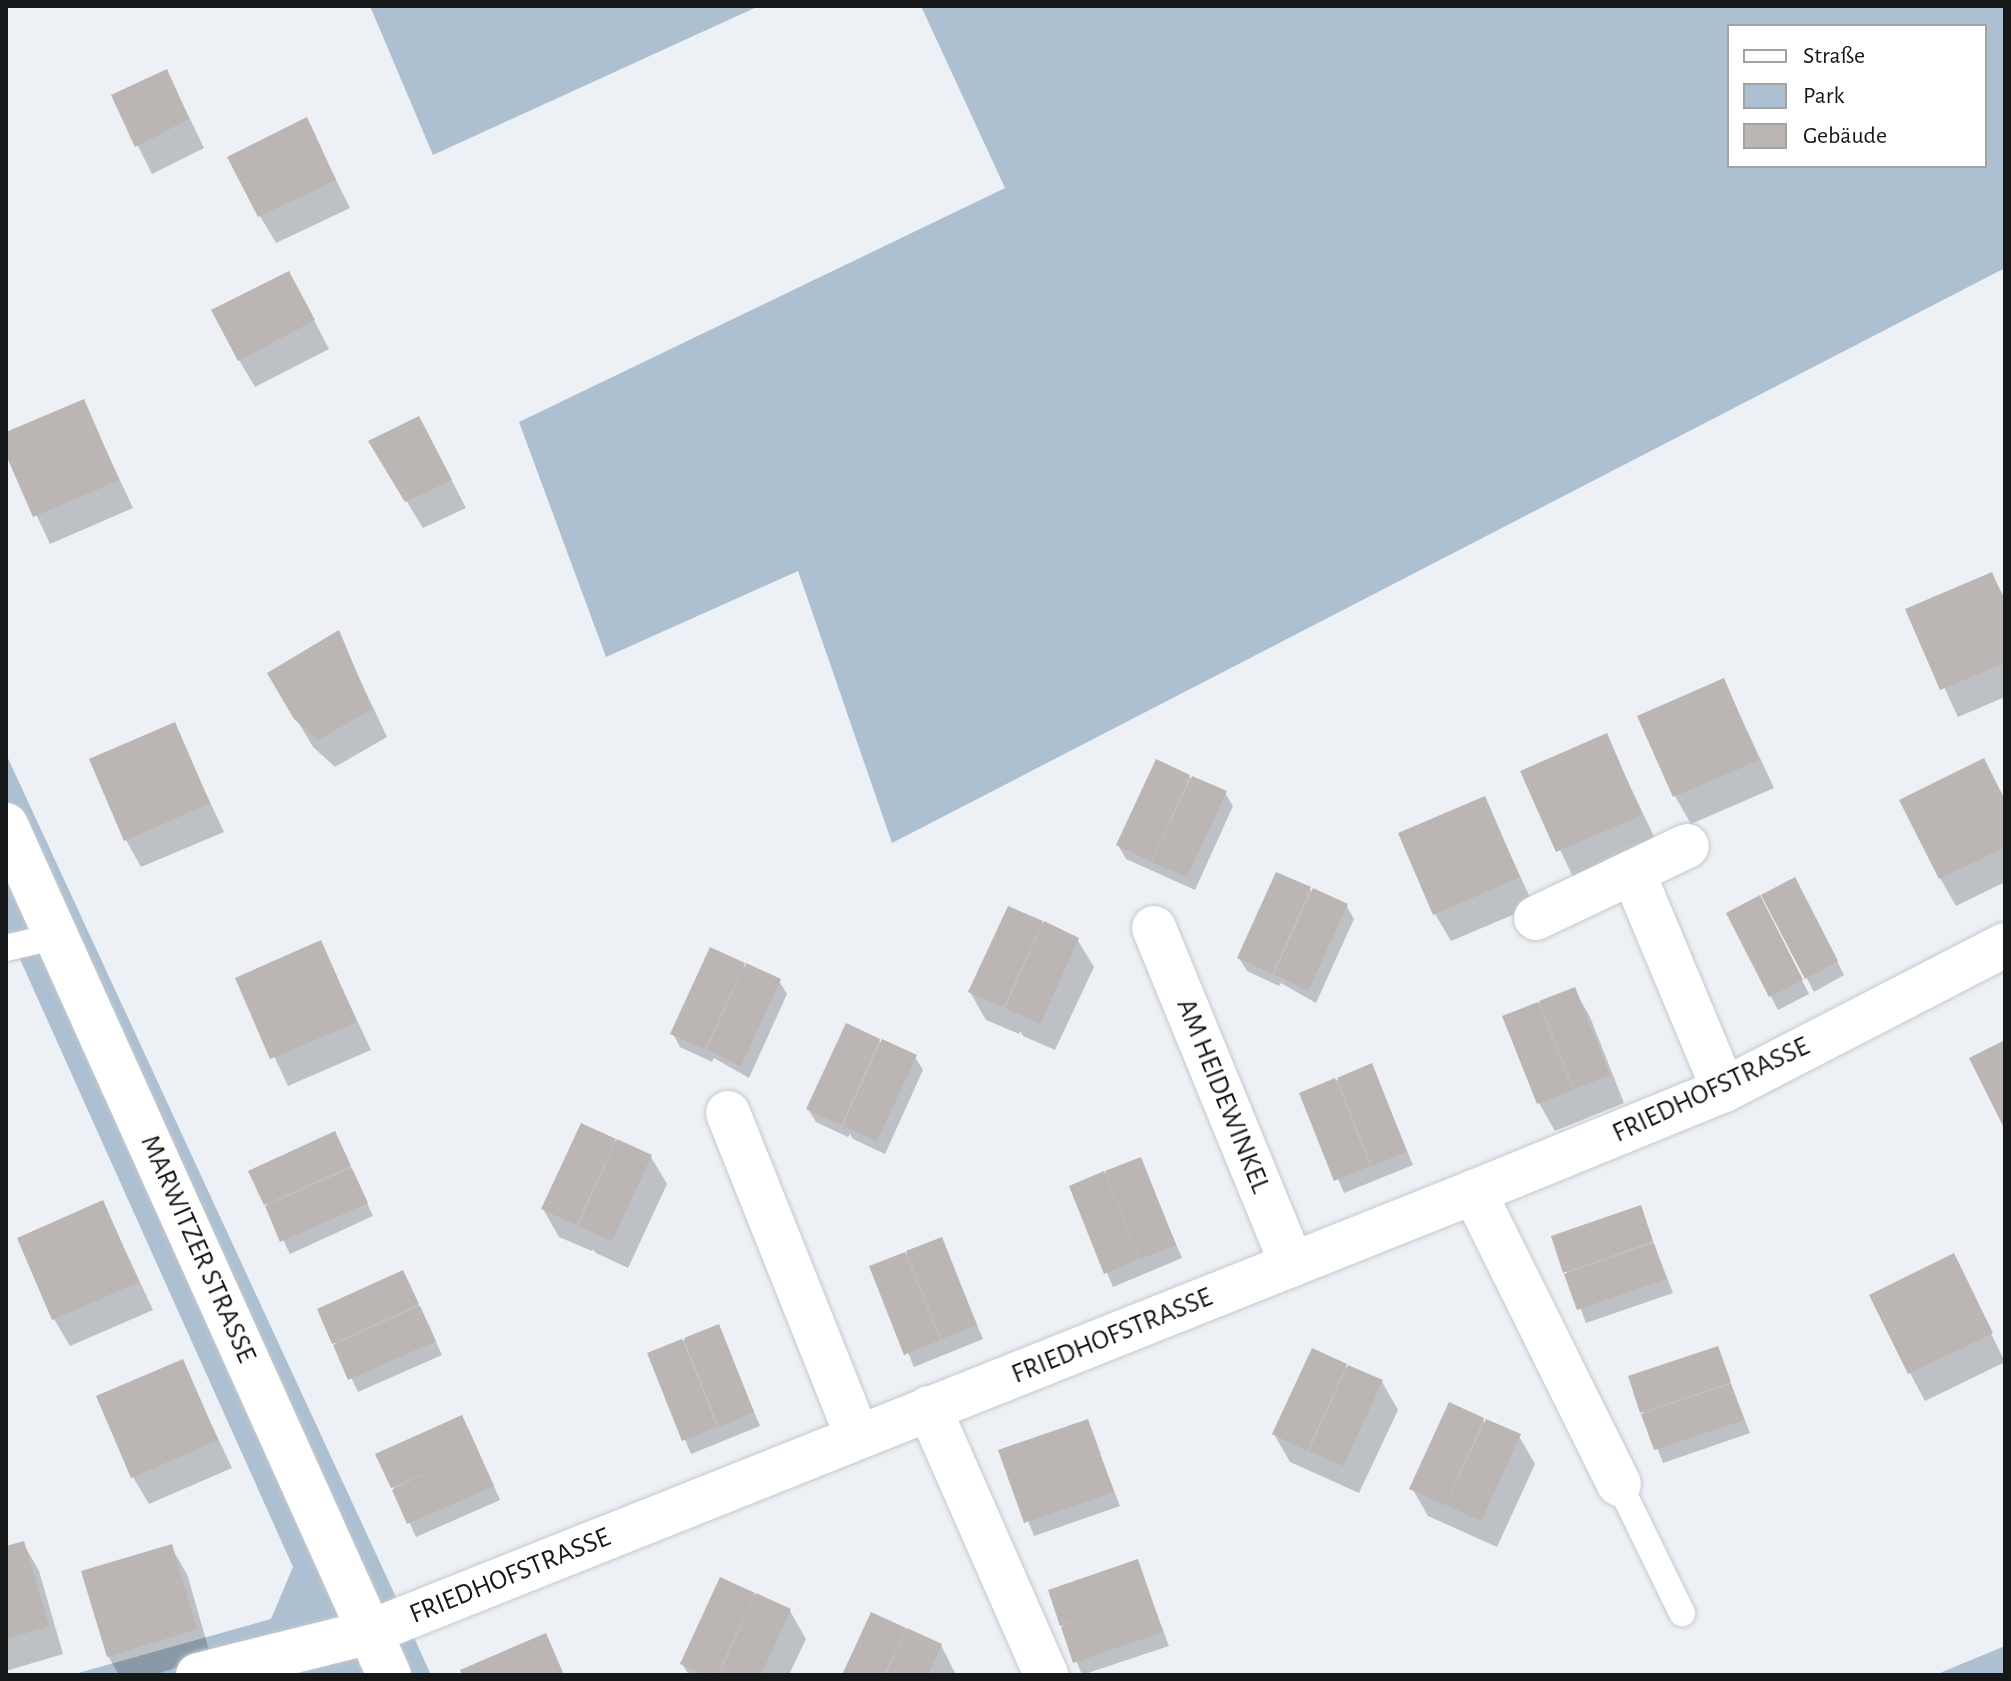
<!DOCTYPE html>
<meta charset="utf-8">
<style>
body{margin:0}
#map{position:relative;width:2011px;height:1681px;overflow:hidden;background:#edf1f5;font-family:"Alegreya Sans",sans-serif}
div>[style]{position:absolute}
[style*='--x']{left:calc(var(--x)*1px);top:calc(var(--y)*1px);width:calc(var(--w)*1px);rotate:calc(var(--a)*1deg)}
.green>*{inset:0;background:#acc0d2}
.shadow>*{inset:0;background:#0003}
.building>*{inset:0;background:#bbb5b3}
.roads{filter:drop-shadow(0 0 2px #c4c8cc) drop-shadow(0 0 2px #c4c8cc)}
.lane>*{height:26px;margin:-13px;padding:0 13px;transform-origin:13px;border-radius:13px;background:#fff}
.street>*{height:44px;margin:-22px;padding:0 22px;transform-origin:22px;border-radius:22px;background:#fff}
span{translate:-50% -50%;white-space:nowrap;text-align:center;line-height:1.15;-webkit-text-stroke:8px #fff;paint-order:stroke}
.street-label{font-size:28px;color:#151718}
.frame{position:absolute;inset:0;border:8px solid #151718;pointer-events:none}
.legend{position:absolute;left:1727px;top:24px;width:260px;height:144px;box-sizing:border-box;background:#fff;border:2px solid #a1a2a3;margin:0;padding:10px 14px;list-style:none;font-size:24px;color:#151718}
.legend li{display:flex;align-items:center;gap:16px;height:40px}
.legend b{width:40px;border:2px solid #a1a2a3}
</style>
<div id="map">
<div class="green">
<i style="clip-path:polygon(370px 6px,759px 6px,433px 155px)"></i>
<i style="clip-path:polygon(evenodd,921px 6px,2005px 6px,2005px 268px,892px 843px,798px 571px,606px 657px,519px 422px,1005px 188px,921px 6px,1729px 26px,1985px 26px,1985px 166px,1729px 166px,1729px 26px)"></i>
<i style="clip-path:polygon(6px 754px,389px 1582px,431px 1675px,71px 1675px,271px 1619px,293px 1567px,6px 928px)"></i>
<i style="clip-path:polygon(2005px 1646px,2005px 1675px,1935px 1675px)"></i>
</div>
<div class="shadow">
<i style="clip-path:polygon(167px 71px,204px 148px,152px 174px,113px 96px)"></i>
<i style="clip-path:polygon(306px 120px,350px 208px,276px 243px,260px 216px)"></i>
<i style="clip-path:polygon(304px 301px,329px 349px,255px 387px,239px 360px)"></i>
<i style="clip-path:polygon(83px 401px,133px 508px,50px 544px,6px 450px,6px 434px)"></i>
<i style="clip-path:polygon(434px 446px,466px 508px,423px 528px,387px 469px)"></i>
<i style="clip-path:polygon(1991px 574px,2005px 598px,2005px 697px,1958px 717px,1908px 610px)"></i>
<i style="clip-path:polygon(338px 633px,387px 737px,335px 767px,313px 747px,270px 674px)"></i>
<i style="clip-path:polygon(1724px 681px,1774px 788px,1691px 824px,1675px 796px)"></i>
<i style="clip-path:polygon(174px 725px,224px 832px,141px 867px,126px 840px)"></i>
<i style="clip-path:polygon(1606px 735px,1657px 843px,1574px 879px,1523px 772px)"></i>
<i style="clip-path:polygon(1983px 760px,2005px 800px,2005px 882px,1956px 906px,1940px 878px)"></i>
<i style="clip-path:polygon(1189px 776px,1192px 781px,1225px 793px,1233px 806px,1195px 890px,1126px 859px,1118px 845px)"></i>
<i style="clip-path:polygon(1484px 798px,1534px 906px,1451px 941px,1435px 914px)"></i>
<i style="clip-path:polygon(1310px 889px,1313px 894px,1346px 905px,1354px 919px,1316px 1003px,1281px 983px,1279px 986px,1247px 971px,1239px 958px)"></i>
<i style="clip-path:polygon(1802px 893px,1844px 975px,1814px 992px,1764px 896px)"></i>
<i style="clip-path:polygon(1009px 908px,1077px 939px,1094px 967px,1055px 1050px,1023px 1036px,1020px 1031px,1019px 1034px,986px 1020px,970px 992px)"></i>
<i style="clip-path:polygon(1766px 911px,1809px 994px,1778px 1010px,1729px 914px)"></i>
<i style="clip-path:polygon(321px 943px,371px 1050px,288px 1086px,238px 979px)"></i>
<i style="clip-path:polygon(743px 965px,746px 969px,779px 981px,787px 994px,749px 1078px,714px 1058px,712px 1062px,680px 1047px,673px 1034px)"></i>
<i style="clip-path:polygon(1574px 989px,1590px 1017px,1624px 1103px,1555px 1131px,1539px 1103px,1505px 1017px)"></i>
<i style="clip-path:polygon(879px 1040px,882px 1045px,915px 1057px,923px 1070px,885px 1154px,853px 1139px,850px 1134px,848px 1137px,816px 1122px,808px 1109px)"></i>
<i style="clip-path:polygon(1372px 1066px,1413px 1165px,1344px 1193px,1302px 1094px)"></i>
<i style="clip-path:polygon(582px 1126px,651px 1157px,667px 1184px,628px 1268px,596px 1253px,593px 1249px,592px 1251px,559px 1237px,543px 1209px)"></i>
<i style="clip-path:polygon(342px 1147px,373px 1216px,290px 1254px,266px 1204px)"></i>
<i style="clip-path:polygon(1140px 1159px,1182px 1258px,1113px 1287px,1071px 1187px)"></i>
<i style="clip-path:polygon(103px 1203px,153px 1310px,70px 1346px,54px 1319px)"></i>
<i style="clip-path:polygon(1640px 1208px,1673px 1293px,1586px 1323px,1554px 1238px)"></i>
<i style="clip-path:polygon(941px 1240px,983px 1339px,914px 1367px,872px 1267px)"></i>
<i style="clip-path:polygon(1953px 1256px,2005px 1362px,1925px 1401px,1910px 1373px)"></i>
<i style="clip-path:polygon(410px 1286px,442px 1355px,358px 1392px,319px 1310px)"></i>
<i style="clip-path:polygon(718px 1327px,760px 1426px,691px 1454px,649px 1354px)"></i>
<i style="clip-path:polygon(1717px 1348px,1750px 1433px,1663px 1463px,1630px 1378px)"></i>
<i style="clip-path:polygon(182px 1362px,232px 1468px,149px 1504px,133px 1477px)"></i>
<i style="clip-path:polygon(1345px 1365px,1348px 1370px,1382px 1382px,1398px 1410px,1359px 1493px,1290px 1462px,1274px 1434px)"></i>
<i style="clip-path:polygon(1483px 1419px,1485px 1424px,1519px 1436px,1535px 1464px,1497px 1547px,1428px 1516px,1412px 1488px)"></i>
<i style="clip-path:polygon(1087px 1421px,1120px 1506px,1034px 1536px,1001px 1451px)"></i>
<i style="clip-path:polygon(469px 1430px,500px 1500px,416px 1537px,378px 1455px)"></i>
<i style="clip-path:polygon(23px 1543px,39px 1571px,63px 1654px,6px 1671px,6px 1548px)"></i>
<i style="clip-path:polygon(171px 1547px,187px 1574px,211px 1657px,153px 1675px,119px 1675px,108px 1656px)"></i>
<i style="clip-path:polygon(1137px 1561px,1169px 1646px,1082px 1675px,1062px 1625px)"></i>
<i style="clip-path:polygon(721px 1580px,790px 1611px,806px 1639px,789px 1675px,689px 1675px,682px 1664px)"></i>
<i style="clip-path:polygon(872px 1614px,941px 1645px,956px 1675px,844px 1675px)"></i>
</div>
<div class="building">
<i style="clip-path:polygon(167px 69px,189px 119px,135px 147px,111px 95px)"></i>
<i style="clip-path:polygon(307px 117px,336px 180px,258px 217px,227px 157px)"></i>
<i style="clip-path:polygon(289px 271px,315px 320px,238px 361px,211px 310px)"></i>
<i style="clip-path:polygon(84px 399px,119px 480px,33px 517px,6px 455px,6px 432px)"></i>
<i style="clip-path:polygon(419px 416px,452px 480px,405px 502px,368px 441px)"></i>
<i style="clip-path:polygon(1992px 572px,2005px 602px,2005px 663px,1940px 690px,1905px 609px)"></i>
<i style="clip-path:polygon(339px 630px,372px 709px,318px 740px,294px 719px,267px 673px)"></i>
<i style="clip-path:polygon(1724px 678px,1759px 760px,1673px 797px,1637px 716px)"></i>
<i style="clip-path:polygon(175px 722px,210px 803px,124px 841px,89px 759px)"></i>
<i style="clip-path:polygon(1607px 733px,1642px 815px,1556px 852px,1520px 771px)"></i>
<i style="clip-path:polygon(1984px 758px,2005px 800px,2005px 847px,1939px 879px,1899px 800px)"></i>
<i style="clip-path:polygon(1156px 759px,1190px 775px,1151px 862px,1116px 845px)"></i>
<i style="clip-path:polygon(1192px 776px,1227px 791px,1187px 877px,1152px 862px)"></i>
<i style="clip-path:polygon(1485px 796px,1520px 877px,1433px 915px,1398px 833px)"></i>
<i style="clip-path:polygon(1276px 872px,1311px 887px,1272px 974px,1237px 958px)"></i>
<i style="clip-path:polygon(1795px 877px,1838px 961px,1805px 979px,1761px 895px)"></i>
<i style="clip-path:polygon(1313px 888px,1348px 904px,1308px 991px,1274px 974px)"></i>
<i style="clip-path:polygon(1760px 895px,1803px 980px,1769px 997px,1726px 913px)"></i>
<i style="clip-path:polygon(1008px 906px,1043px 921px,1003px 1007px,968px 992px)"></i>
<i style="clip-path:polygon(1044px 921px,1079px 938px,1040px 1024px,1005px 1008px)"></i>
<i style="clip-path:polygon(321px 940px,357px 1022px,270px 1059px,235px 978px)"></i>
<i style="clip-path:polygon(710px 947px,745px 963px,705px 1049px,670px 1034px)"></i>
<i style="clip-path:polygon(746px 963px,781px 979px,741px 1066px,707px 1049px)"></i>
<i style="clip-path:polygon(1575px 987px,1610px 1075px,1574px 1089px,1539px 1001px)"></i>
<i style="clip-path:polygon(1538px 1002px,1573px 1090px,1537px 1104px,1502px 1016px)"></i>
<i style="clip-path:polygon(846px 1023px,880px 1039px,841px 1125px,806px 1109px)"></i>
<i style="clip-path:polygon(882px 1039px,917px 1055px,877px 1141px,843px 1126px)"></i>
<i style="clip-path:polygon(2005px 1040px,2005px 1130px,1969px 1058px)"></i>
<i style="clip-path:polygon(1372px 1063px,1407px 1152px,1372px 1166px,1337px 1078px)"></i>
<i style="clip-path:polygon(1335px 1078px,1370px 1166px,1334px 1181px,1299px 1093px)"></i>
<i style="clip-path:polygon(581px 1123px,616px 1139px,576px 1225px,541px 1209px)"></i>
<i style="clip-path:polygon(335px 1131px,351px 1166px,264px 1205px,248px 1171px)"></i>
<i style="clip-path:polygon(617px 1139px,652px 1155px,612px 1241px,578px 1226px)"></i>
<i style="clip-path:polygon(1141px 1157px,1176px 1245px,1140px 1259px,1105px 1171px)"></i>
<i style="clip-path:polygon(352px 1168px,368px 1203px,280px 1242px,265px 1206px)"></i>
<i style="clip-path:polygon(1104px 1171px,1139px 1259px,1104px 1274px,1069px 1186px)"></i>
<i style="clip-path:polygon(103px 1200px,139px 1282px,52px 1320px,17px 1238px)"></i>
<i style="clip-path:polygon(1641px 1205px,1653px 1241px,1563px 1273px,1551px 1236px)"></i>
<i style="clip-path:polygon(942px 1237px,977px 1325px,941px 1339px,906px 1251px)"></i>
<i style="clip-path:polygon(1654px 1243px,1666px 1279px,1577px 1310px,1564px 1274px)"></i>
<i style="clip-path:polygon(905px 1252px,940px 1340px,904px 1355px,869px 1266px)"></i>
<i style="clip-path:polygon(1954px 1253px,1993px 1333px,1908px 1374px,1869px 1295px)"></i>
<i style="clip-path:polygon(403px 1270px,419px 1304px,332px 1344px,317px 1309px)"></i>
<i style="clip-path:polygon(420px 1306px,436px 1341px,348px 1380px,333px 1345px)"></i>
<i style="clip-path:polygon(719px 1324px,754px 1412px,719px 1427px,684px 1338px)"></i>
<i style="clip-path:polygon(682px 1339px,717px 1427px,682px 1441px,647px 1353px)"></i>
<i style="clip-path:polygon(1718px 1346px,1731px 1382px,1640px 1413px,1628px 1376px)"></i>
<i style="clip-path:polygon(1312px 1348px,1347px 1364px,1307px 1451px,1272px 1434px)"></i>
<i style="clip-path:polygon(183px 1359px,218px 1440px,131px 1478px,96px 1396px)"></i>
<i style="clip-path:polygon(1348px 1365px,1383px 1380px,1343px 1466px,1309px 1451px)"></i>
<i style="clip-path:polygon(1731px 1384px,1744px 1420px,1654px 1450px,1641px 1414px)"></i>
<i style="clip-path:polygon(1449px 1402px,1484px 1418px,1445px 1505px,1409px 1489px)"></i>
<i style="clip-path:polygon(462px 1415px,494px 1486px,407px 1524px,392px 1490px,449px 1462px,391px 1488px,375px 1454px)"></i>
<i style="clip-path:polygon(1088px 1419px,1101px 1455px,1037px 1478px,1101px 1456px,1114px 1492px,1024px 1523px,998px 1450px)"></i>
<i style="clip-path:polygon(1486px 1419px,1521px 1434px,1481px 1521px,1446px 1505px)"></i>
<i style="clip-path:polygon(24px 1541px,49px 1626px,6px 1639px,6px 1546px)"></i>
<i style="clip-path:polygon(172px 1544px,197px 1629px,107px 1657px,81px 1571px)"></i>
<i style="clip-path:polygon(1138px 1559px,1163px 1632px,1073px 1663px,1061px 1627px,1121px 1605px,1060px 1626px,1048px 1590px)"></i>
<i style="clip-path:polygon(720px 1577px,755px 1593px,717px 1675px,705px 1675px,680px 1664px)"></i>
<i style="clip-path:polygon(756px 1593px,791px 1609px,761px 1675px,719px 1675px)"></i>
<i style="clip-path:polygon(871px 1612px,906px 1628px,884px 1675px,842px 1675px)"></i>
<i style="clip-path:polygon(907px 1628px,942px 1644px,928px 1675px,886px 1675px)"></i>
<i style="clip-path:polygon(546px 1633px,564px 1675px,462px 1675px,460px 1670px)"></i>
</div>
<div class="roads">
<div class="lane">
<i style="--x:6;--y:948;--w:52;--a:-13.2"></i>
<i style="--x:1619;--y:1484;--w:144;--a:64"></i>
</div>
<div class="street">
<i style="--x:6;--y:825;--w:932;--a:65.74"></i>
<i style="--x:1634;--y:875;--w:233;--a:67.3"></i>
<i style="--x:1536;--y:918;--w:167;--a:-25.5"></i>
<i style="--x:1154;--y:928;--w:364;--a:67.7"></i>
<i style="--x:728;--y:1113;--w:348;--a:68.2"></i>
<i style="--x:1474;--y:1192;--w:326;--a:63.6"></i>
<i style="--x:929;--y:1408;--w:292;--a:66.3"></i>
<i style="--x:198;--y:1675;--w:177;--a:-14"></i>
<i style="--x:370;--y:1632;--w:1188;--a:-21.73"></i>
<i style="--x:1474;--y:1192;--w:270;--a:-22.2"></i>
<i style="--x:1724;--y:1090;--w:316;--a:-27.3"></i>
</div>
</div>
<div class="street-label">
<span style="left:1711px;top:1090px;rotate:-25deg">FRIEDHOFSTRASSE</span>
<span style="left:1223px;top:1096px;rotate:68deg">AM HEIDEWINKEL</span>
<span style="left:198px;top:1249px;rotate:66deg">MARWITZER STRASSE</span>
<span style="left:1112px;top:1336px;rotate:-22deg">FRIEDHOFSTRASSE</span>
<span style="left:510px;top:1576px;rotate:-22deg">FRIEDHOFSTRASSE</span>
</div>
<div class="frame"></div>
<ul class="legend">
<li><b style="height:10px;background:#fff"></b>Straße</li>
<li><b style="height:22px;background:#acc0d2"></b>Park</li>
<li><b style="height:22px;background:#bbb5b3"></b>Gebäude</li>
</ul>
</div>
